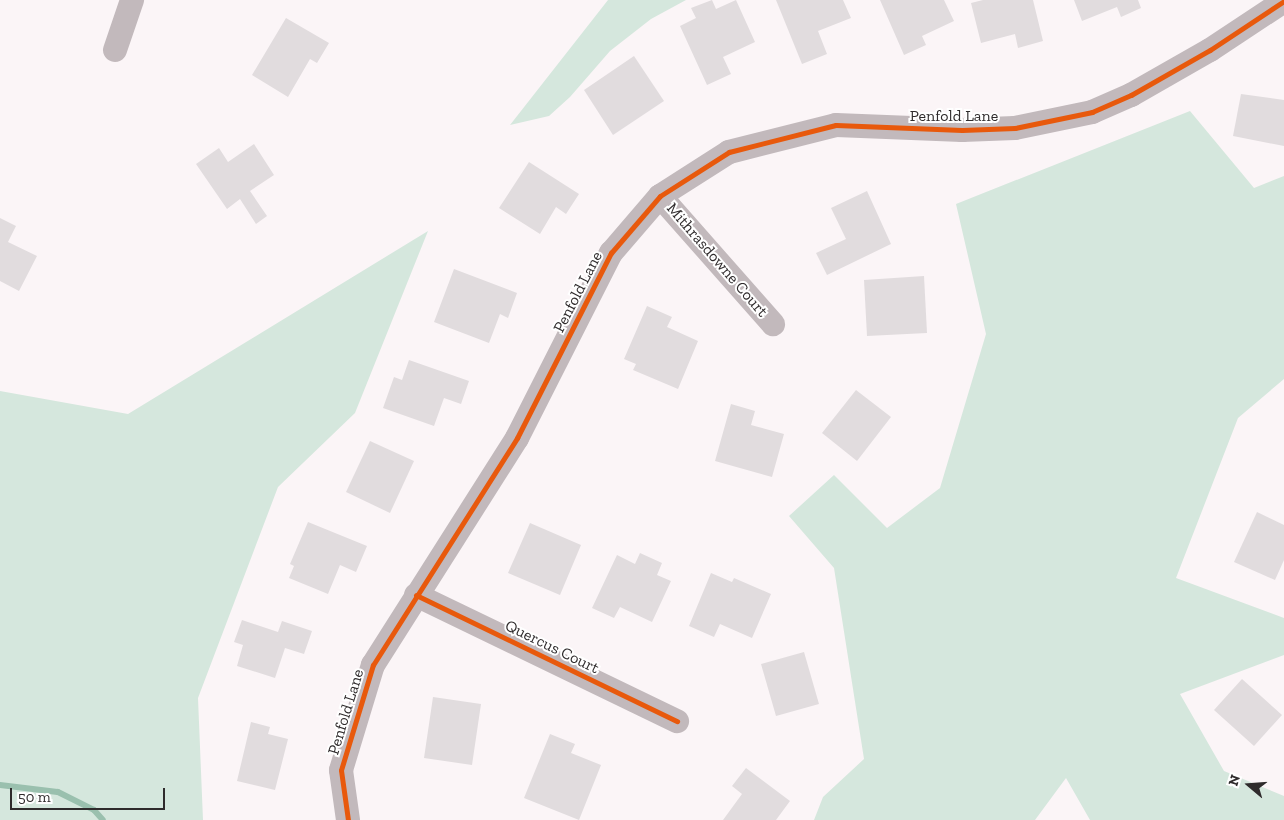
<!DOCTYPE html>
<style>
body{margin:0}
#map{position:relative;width:1284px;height:820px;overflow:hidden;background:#fbf5f7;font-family:"Zilla Slab",serif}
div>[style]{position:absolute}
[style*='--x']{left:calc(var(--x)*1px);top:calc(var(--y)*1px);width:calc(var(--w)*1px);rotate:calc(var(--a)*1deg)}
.green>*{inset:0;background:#d5e7dd}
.stream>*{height:6px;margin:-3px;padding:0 3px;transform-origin:3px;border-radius:3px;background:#9ac0ae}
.building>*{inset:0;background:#e1dcde}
.minor>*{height:24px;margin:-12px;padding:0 12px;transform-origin:12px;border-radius:12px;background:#c2b9bc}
.cycleway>*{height:5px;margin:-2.5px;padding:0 2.5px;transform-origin:2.5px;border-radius:2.5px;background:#e8590c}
span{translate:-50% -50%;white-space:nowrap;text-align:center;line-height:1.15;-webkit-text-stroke:4px #fff;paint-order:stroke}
.street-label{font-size:16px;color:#2f2b2c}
.north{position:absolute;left:1224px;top:760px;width:50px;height:50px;-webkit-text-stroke:4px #fff;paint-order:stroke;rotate:288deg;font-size:14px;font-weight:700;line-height:20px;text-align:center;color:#2f2b2c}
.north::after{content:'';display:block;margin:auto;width:18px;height:22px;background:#2f2b2c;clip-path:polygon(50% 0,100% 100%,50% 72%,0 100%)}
.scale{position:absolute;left:10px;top:788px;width:155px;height:22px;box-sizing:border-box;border:2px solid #2f2b2c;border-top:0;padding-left:6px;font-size:15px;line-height:18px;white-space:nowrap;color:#2f2b2c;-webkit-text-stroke:4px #fff;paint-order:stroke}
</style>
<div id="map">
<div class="green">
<i style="clip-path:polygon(608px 0,686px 0,651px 19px,610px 51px,570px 97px,549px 116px,510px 125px)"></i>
<i style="clip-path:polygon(1190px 111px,1254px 188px,1284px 176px,1284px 379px,1238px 418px,1176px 578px,1284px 618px,1284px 655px,1180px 694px,1224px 771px,1284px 796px,1284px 820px,1090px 820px,1066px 778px,1035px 820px,814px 820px,823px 797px,864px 759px,834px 568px,789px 516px,834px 475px,887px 528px,940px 488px,986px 334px,956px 204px)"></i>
<i style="clip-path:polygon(428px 231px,355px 413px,278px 487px,198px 698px,203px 820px,0 820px,0 391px,128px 414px)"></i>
</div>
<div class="stream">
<i style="--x:0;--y:785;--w:58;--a:6.9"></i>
<i style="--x:58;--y:792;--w:40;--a:26.6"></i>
<i style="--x:94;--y:810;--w:13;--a:48"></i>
</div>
<div class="building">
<i style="clip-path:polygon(712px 0,716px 9px,736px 0,755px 42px,723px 57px,731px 74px,707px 85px,680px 26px,696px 18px,691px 8px)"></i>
<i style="clip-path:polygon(776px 0,843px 0,851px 18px,818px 31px,827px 54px,802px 64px)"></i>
<i style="clip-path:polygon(880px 0,944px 0,954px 21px,922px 36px,926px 45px,904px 55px)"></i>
<i style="clip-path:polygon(983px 0,1033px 0,1043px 41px,1018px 48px,1015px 34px,981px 43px,971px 3px)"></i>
<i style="clip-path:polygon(1074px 0,1138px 0,1141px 8px,1121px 17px,1117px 7px,1082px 21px)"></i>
<i style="clip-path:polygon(286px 18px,329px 43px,317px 63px,310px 59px,288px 97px,252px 75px)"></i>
<i style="clip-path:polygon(634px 56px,664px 101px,613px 135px,584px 90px)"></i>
<i style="clip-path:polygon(1241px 94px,1284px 100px,1284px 146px,1233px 136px)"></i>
<i style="clip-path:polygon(254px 144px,274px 175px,250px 191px,267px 216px,256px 224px,240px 199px,227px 209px,196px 164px,219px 148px,228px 162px)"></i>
<i style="clip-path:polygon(529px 162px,579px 194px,566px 214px,556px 207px,540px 234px,499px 208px)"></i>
<i style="clip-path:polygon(867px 191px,891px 244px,827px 275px,816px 253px,846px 239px,831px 208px)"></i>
<i style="clip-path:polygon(0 218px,16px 226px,8px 242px,37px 256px,19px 291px,0 281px)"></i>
<i style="clip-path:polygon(454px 269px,517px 293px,508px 318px,500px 314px,489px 343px,434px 322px)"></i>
<i style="clip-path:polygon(924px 276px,927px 333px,867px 336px,864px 280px)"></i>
<i style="clip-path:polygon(647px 306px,672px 317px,667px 327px,698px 341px,678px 389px,633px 370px,636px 364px,624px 359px)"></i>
<i style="clip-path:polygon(409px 360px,469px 381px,461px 404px,444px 398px,434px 426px,383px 408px,394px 377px,402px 380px)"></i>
<i style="clip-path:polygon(856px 390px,891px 417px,857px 461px,822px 433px)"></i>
<i style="clip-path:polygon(731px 404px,755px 411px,751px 425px,784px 434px,772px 477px,715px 461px)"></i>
<i style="clip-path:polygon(370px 441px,414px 461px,390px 513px,346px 492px)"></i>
<i style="clip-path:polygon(1257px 512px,1284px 525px,1284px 560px,1275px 580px,1234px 562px)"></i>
<i style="clip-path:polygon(308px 522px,367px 546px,356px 572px,340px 565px,328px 594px,289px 578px,294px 566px,290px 564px)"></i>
<i style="clip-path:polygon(530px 523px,581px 545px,560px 595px,508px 573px)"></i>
<i style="clip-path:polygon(640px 553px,662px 563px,657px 575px,671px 581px,652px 622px,620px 607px,614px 618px,592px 608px,617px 555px,635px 564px)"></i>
<i style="clip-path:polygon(711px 573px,732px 582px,734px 578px,771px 594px,752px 638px,720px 624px,714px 637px,689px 626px)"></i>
<i style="clip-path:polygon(242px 620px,278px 632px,282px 621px,312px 631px,304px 654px,285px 648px,275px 678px,237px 666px,243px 645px,234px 642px)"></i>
<i style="clip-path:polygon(804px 652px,819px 704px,776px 716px,761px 664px)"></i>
<i style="clip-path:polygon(1242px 679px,1282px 715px,1254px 746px,1214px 710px)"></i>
<i style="clip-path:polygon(433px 697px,481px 704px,472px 765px,424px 758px)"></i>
<i style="clip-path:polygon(251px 722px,270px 727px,268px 734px,288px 739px,275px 790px,237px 781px)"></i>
<i style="clip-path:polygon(550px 734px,575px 744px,571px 753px,601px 765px,579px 820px,524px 798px)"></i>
<i style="clip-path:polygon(746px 768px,790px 801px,776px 820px,723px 820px,742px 794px,732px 786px)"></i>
</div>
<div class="minor">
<i style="--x:115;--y:50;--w:53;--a:-71.2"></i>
<i style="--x:660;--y:196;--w:171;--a:48.6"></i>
<i style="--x:416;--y:595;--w:290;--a:25.8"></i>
<i style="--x:348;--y:820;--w:50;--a:-98"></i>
<i style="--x:341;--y:770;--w:110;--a:-73.1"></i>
<i style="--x:373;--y:665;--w:269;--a:-57.6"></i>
<i style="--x:517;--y:438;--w:208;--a:-63.1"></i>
<i style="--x:611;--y:253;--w:75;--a:-49.3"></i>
<i style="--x:660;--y:196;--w:82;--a:-32.5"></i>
<i style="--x:729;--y:152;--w:110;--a:-14.2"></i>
<i style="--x:836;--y:125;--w:126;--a:2.3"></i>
<i style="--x:962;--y:130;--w:53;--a:-2.2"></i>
<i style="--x:1015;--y:128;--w:79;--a:-11.7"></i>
<i style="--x:1092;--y:112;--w:43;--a:-23.6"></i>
<i style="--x:1131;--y:95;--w:91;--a:-29.7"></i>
<i style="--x:1210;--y:50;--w:89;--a:-33.5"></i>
</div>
<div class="cycleway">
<i style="--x:416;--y:595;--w:290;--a:25.8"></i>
<i style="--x:348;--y:820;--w:50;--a:-98"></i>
<i style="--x:341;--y:770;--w:110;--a:-73.1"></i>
<i style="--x:373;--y:665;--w:269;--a:-57.6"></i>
<i style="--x:517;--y:438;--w:208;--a:-63.1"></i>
<i style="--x:611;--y:253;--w:75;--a:-49.3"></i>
<i style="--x:660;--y:196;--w:82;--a:-32.5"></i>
<i style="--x:729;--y:152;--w:110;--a:-14.2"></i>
<i style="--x:836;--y:125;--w:126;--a:2.3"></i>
<i style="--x:962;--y:130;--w:53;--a:-2.2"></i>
<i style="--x:1015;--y:128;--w:79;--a:-11.7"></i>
<i style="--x:1092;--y:112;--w:43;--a:-23.6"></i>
<i style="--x:1131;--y:95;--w:91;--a:-29.7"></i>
<i style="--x:1210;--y:50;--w:89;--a:-33.5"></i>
</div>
<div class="street-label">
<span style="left:954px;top:116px">Penfold Lane</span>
<span style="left:717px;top:260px;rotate:49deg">Mithrasdowne Court</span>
<span style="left:578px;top:292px;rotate:-63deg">Penfold Lane</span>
<span style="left:552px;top:647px;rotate:26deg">Quercus Court</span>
<span style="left:346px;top:712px;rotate:-73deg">Penfold Lane</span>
</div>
<div class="north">N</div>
<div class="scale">50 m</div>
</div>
